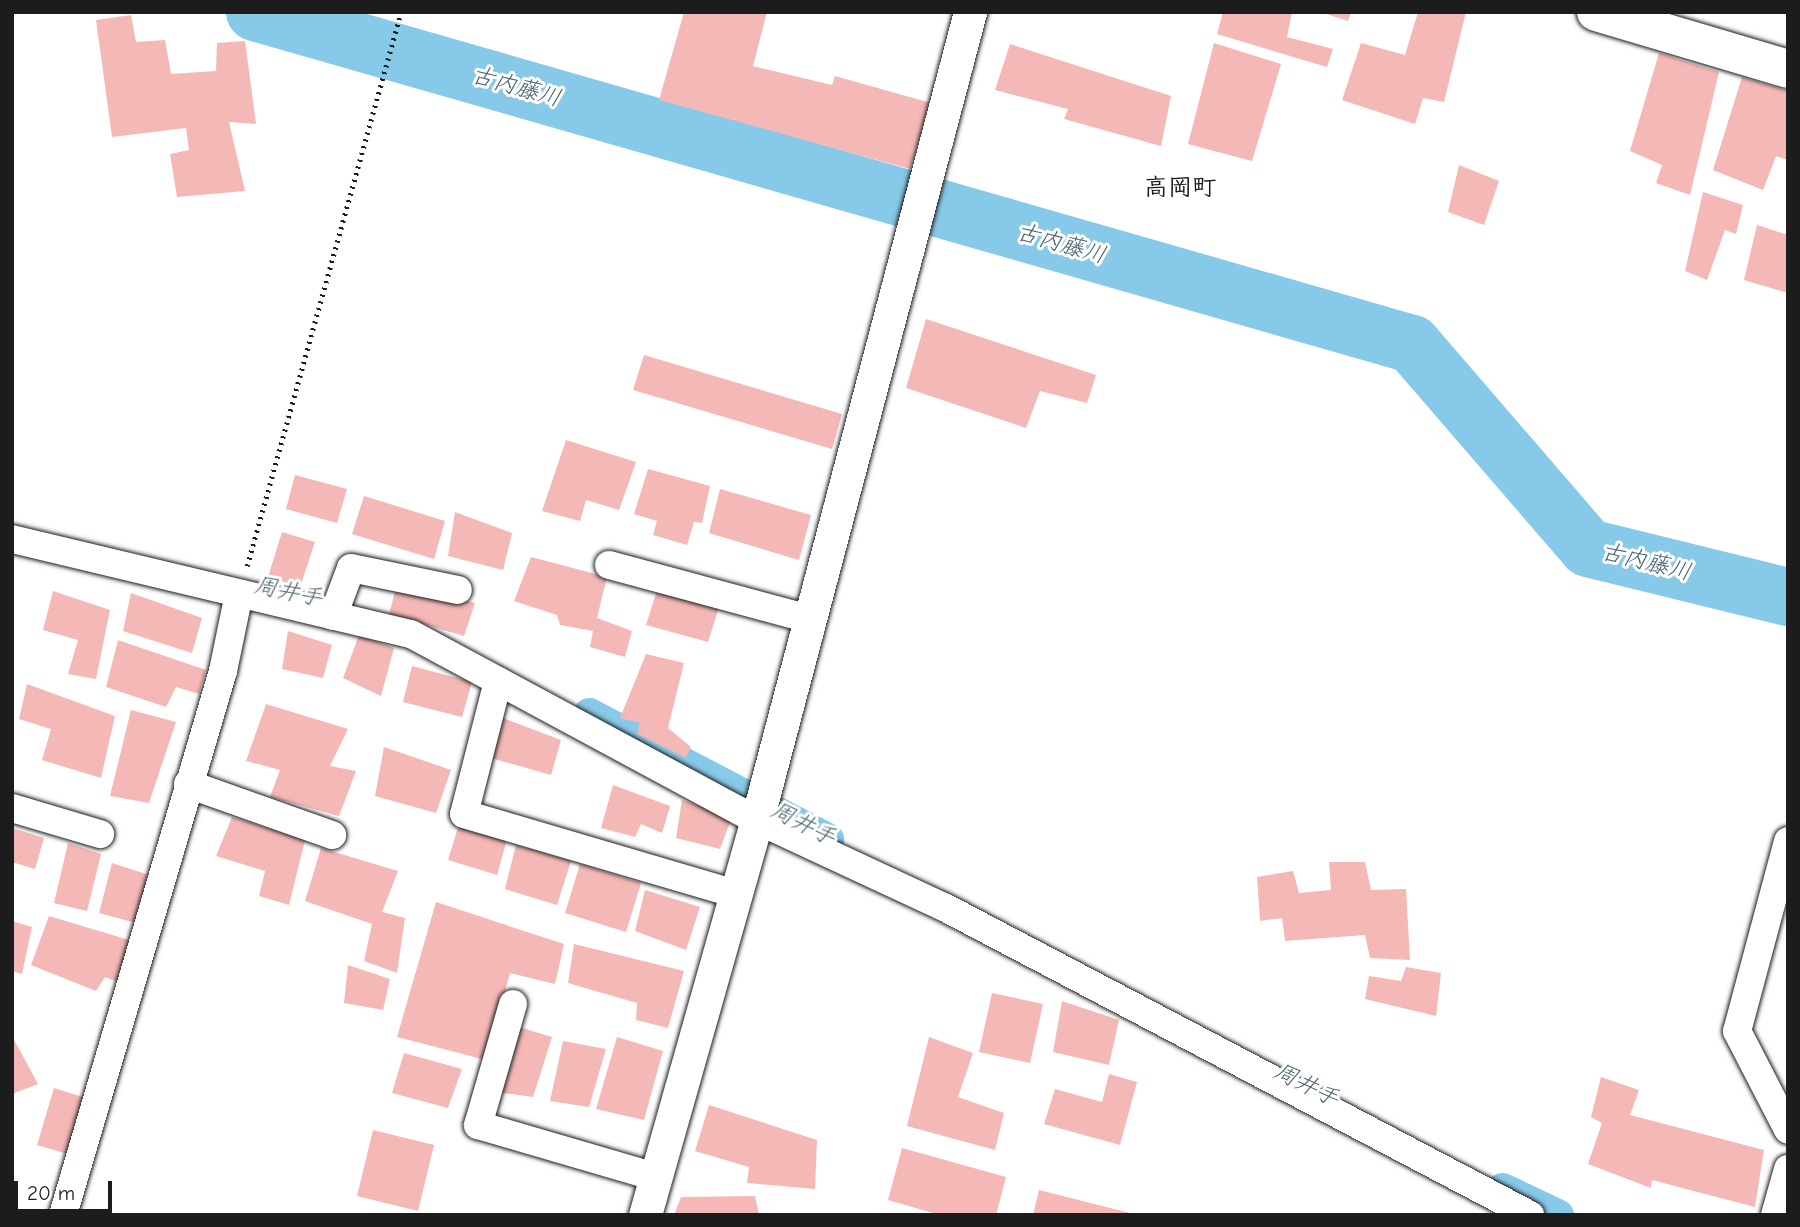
<!DOCTYPE html>
<meta charset="utf-8">
<style>
body{margin:0}
#map{position:relative;width:1800px;height:1227px;overflow:hidden;background:#fff;font-family:"Comic Neue","Klee One",sans-serif}
div>[style]{position:absolute}
[style*='--x']{left:calc(var(--x)*1px);top:calc(var(--y)*1px);width:calc(var(--w)*1px);rotate:calc(var(--a)*1deg)}
.canal>*{height:33px;margin:-16.5px;padding:0 16.5px;transform-origin:16.5px;border-radius:16.5px;background:#87c9e8}
.river>*{height:58px;margin:-29px;padding:0 29px;transform-origin:29px;border-radius:29px;background:#87c9e8}
.building>*{inset:0;background:#f4b8b6}
.path>*{height:4.5px;margin-top:-2.25px;transform-origin:0;background:repeating-linear-gradient(90deg,#1c1c1c 0 2px,transparent 0 7px)}
.roads{filter:drop-shadow(0 0 2px #1c1c1c) drop-shadow(0 0 2px #1c1c1c)}
.minor>*{height:28px;margin:-14px;padding:0 14px;transform-origin:14px;border-radius:14px;background:#fff}
.tertiary>*{height:33px;margin:-16.5px;padding:0 16.5px;transform-origin:16.5px;border-radius:16.5px;background:#fff}
.secondary>*{height:38px;margin:-19px;padding:0 19px;transform-origin:19px;border-radius:19px;background:#fff}
span{translate:-50% -50%;white-space:nowrap;text-align:center;line-height:1.15;-webkit-text-stroke:6px #fff;paint-order:stroke}
.water-label{font-size:23px;color:#47616e;font-style:italic}
.quarter-label{font-size:24px;color:#1c1c1c;font-weight:700}
.frame{position:absolute;inset:0;border:14px solid #1c1c1c;pointer-events:none}
.scale{position:absolute;left:14px;top:1181px;width:98px;height:32px;box-sizing:border-box;border:4px solid #1c1c1c;border-top:0;padding-left:9px;font-size:21px;line-height:24px;white-space:nowrap;color:#1c1c1c;-webkit-text-stroke:5px #fff;paint-order:stroke}
</style>
<div id="map">
<div class="canal">
<i style="--x:589;--y:714;--w:269;--a:27.7"></i>
<i style="--x:1502;--y:1189;--w:61;--a:25.3"></i>
</div>
<div class="river">
<i style="--x:255;--y:12;--w:1204;--a:16.01"></i>
<i style="--x:1412;--y:344;--w:269;--a:49.2"></i>
<i style="--x:1588;--y:548;--w:206;--a:13.8"></i>
</div>
<div class="building">
<i style="clip-path:polygon(684px 12px,767px 12px,753px 66px,832px 85px,835px 76px,931px 103px,910px 169px,659px 100px)"></i>
<i style="clip-path:polygon(1223px 12px,1292px 12px,1287px 37px,1333px 49px,1327px 67px,1217px 34px)"></i>
<i style="clip-path:polygon(1320px 12px,1351px 12px,1348px 21px)"></i>
<i style="clip-path:polygon(1418px 12px,1466px 12px,1444px 102px,1423px 98px,1415px 124px,1342px 100px,1361px 43px,1405px 55px)"></i>
<i style="clip-path:polygon(131px 15px,136px 42px,165px 40px,171px 74px,216px 71px,217px 43px,245px 41px,256px 124px,229px 122px,245px 191px,177px 197px,170px 154px,189px 150px,186px 128px,112px 137px,96px 20px)"></i>
<i style="clip-path:polygon(1214px 43px,1281px 64px,1252px 161px,1188px 144px)"></i>
<i style="clip-path:polygon(1010px 44px,1171px 96px,1161px 146px,1064px 119px,1068px 109px,995px 90px)"></i>
<i style="clip-path:polygon(1659px 53px,1719px 72px,1690px 195px,1656px 183px,1662px 165px,1630px 151px)"></i>
<i style="clip-path:polygon(1742px 77px,1788px 91px,1788px 160px,1776px 156px,1763px 190px,1713px 170px)"></i>
<i style="clip-path:polygon(1459px 165px,1499px 181px,1484px 225px,1448px 212px)"></i>
<i style="clip-path:polygon(1703px 192px,1743px 205px,1736px 234px,1725px 230px,1707px 280px,1685px 271px)"></i>
<i style="clip-path:polygon(1757px 225px,1788px 235px,1788px 293px,1744px 280px)"></i>
<i style="clip-path:polygon(926px 319px,1096px 375px,1087px 403px,1040px 391px,1026px 428px,906px 388px)"></i>
<i style="clip-path:polygon(644px 355px,842px 414px,832px 449px,633px 390px)"></i>
<i style="clip-path:polygon(566px 440px,636px 462px,619px 510px,586px 500px,580px 521px,542px 511px)"></i>
<i style="clip-path:polygon(648px 469px,710px 486px,702px 523px,694px 522px,687px 545px,653px 535px,657px 521px,634px 514px)"></i>
<i style="clip-path:polygon(295px 475px,347px 489px,337px 523px,286px 509px)"></i>
<i style="clip-path:polygon(720px 489px,811px 515px,799px 560px,709px 533px)"></i>
<i style="clip-path:polygon(364px 496px,445px 521px,434px 559px,352px 534px)"></i>
<i style="clip-path:polygon(455px 512px,512px 533px,503px 570px,448px 556px)"></i>
<i style="clip-path:polygon(282px 532px,315px 542px,300px 587px,268px 577px)"></i>
<i style="clip-path:polygon(531px 557px,607px 577px,597px 618px,632px 631px,625px 657px,590px 647px,593px 631px,560px 625px,557px 615px,514px 601px)"></i>
<i style="clip-path:polygon(398px 581px,475px 603px,464px 636px,389px 614px)"></i>
<i style="clip-path:polygon(657px 590px,719px 607px,708px 642px,646px 625px)"></i>
<i style="clip-path:polygon(53px 591px,110px 610px,96px 679px,68px 674px,78px 640px,43px 630px)"></i>
<i style="clip-path:polygon(131px 593px,202px 618px,192px 653px,123px 631px)"></i>
<i style="clip-path:polygon(288px 631px,332px 645px,323px 678px,282px 669px)"></i>
<i style="clip-path:polygon(359px 635px,394px 648px,381px 696px,343px 678px)"></i>
<i style="clip-path:polygon(118px 640px,206px 670px,199px 694px,176px 687px,166px 707px,106px 687px)"></i>
<i style="clip-path:polygon(646px 654px,684px 663px,668px 728px,691px 747px,686px 758px,637px 734px,640px 723px,620px 718px)"></i>
<i style="clip-path:polygon(412px 666px,472px 682px,462px 717px,403px 702px)"></i>
<i style="clip-path:polygon(27px 684px,115px 716px,101px 778px,42px 760px,51px 729px,19px 719px)"></i>
<i style="clip-path:polygon(266px 704px,348px 729px,330px 766px,356px 771px,339px 816px,270px 797px,280px 770px,246px 761px)"></i>
<i style="clip-path:polygon(131px 710px,176px 722px,149px 803px,110px 796px)"></i>
<i style="clip-path:polygon(503px 718px,561px 740px,551px 775px,491px 758px)"></i>
<i style="clip-path:polygon(384px 747px,451px 770px,436px 813px,375px 796px)"></i>
<i style="clip-path:polygon(613px 785px,670px 806px,662px 833px,641px 824px,635px 837px,601px 828px)"></i>
<i style="clip-path:polygon(682px 800px,732px 817px,720px 849px,676px 838px)"></i>
<i style="clip-path:polygon(232px 817px,305px 840px,289px 905px,259px 896px,265px 871px,216px 856px)"></i>
<i style="clip-path:polygon(460px 821px,508px 836px,497px 875px,448px 860px)"></i>
<i style="clip-path:polygon(12px 828px,44px 838px,35px 869px,12px 862px)"></i>
<i style="clip-path:polygon(68px 843px,101px 854px,87px 911px,54px 903px)"></i>
<i style="clip-path:polygon(516px 845px,571px 861px,557px 905px,505px 889px)"></i>
<i style="clip-path:polygon(321px 848px,398px 871px,382px 912px,405px 918px,397px 973px,364px 961px,372px 924px,305px 901px)"></i>
<i style="clip-path:polygon(1329px 862px,1365px 862px,1371px 890px,1406px 889px,1410px 960px,1370px 958px,1365px 935px,1285px 941px,1282px 918px,1260px 921px,1257px 877px,1293px 871px,1299px 893px,1331px 890px)"></i>
<i style="clip-path:polygon(112px 863px,149px 875px,136px 923px,99px 913px)"></i>
<i style="clip-path:polygon(580px 864px,641px 883px,626px 932px,565px 913px)"></i>
<i style="clip-path:polygon(645px 890px,700px 907px,686px 950px,635px 931px)"></i>
<i style="clip-path:polygon(436px 902px,564px 944px,555px 984px,510px 973px,486px 1060px,397px 1037px)"></i>
<i style="clip-path:polygon(49px 916px,129px 940px,118px 982px,105px 977px,96px 991px,31px 965px)"></i>
<i style="clip-path:polygon(12px 921px,32px 927px,22px 974px,12px 971px)"></i>
<i style="clip-path:polygon(574px 944px,684px 971px,668px 1028px,636px 1020px,637px 1003px,568px 983px)"></i>
<i style="clip-path:polygon(348px 965px,390px 979px,383px 1010px,344px 1003px)"></i>
<i style="clip-path:polygon(1406px 967px,1441px 973px,1436px 1016px,1365px 999px,1369px 976px,1401px 981px)"></i>
<i style="clip-path:polygon(992px 993px,1043px 1004px,1030px 1063px,979px 1052px)"></i>
<i style="clip-path:polygon(1062px 1001px,1119px 1020px,1109px 1065px,1053px 1052px)"></i>
<i style="clip-path:polygon(519px 1027px,552px 1037px,533px 1097px,496px 1092px)"></i>
<i style="clip-path:polygon(12px 1036px,38px 1084px,12px 1094px)"></i>
<i style="clip-path:polygon(617px 1037px,663px 1051px,644px 1120px,596px 1109px)"></i>
<i style="clip-path:polygon(929px 1037px,973px 1053px,958px 1097px,1004px 1113px,995px 1150px,907px 1126px)"></i>
<i style="clip-path:polygon(563px 1041px,606px 1049px,589px 1107px,550px 1101px)"></i>
<i style="clip-path:polygon(404px 1053px,462px 1069px,448px 1108px,392px 1093px)"></i>
<i style="clip-path:polygon(1109px 1074px,1137px 1082px,1120px 1145px,1044px 1124px,1055px 1089px,1102px 1102px)"></i>
<i style="clip-path:polygon(1601px 1077px,1639px 1090px,1630px 1115px,1764px 1150px,1755px 1207px,1652px 1180px,1651px 1188px,1588px 1164px,1602px 1123px,1591px 1117px)"></i>
<i style="clip-path:polygon(54px 1088px,86px 1098px,71px 1155px,37px 1145px)"></i>
<i style="clip-path:polygon(709px 1105px,817px 1140px,815px 1189px,747px 1183px,749px 1167px,695px 1151px)"></i>
<i style="clip-path:polygon(373px 1130px,434px 1145px,418px 1211px,357px 1196px)"></i>
<i style="clip-path:polygon(902px 1148px,1006px 1177px,996px 1215px,940px 1215px,888px 1200px)"></i>
<i style="clip-path:polygon(1039px 1190px,1134px 1214px,1134px 1215px,1033px 1215px)"></i>
<i style="clip-path:polygon(755px 1196px,759px 1215px,674px 1215px,681px 1197px)"></i>
</div>
<div class="path">
<i style="--x:247;--y:566;--w:575;--a:-74.47"></i>
</div>
<div class="roads">
<div class="minor">
<i style="--x:12;--y:539;--w:410;--a:13.4"></i>
<i style="--x:411;--y:634;--w:393;--a:28.3"></i>
<i style="--x:757;--y:820;--w:208;--a:25"></i>
<i style="--x:946;--y:908;--w:660;--a:27.73"></i>
<i style="--x:609;--y:565;--w:207;--a:15.1"></i>
<i style="--x:333;--y:616;--w:51;--a:-69.4"></i>
<i style="--x:351;--y:568;--w:109;--a:11.6"></i>
<i style="--x:498;--y:681;--w:137;--a:104.3"></i>
<i style="--x:464;--y:814;--w:284;--a:16.4"></i>
<i style="--x:188;--y:784;--w:153;--a:19.5"></i>
<i style="--x:12;--y:808;--w:92;--a:16.5"></i>
<i style="--x:1788;--y:841;--w:197;--a:105"></i>
<i style="--x:1737;--y:1031;--w:111;--a:62.7"></i>
<i style="--x:513;--y:1004;--w:126;--a:106.1"></i>
<i style="--x:478;--y:1125;--w:185;--a:16.3"></i>
<i style="--x:63;--y:1215;--w:567;--a:-73.61"></i>
<i style="--x:223;--y:671;--w:79;--a:-78.3"></i>
<i style="--x:1775;--y:1215;--w:48;--a:-74.2"></i>
</div>
<div class="tertiary">
<i style="--x:645;--y:1215;--w:411;--a:-74.2"></i>
<i style="--x:757;--y:820;--w:836;--a:-75.23"></i>
</div>
<div class="secondary">
<i style="--x:1596;--y:12;--w:200;--a:16.5"></i>
</div>
</div>
<div class="water-label">
<span style="left:516px;top:87px;rotate:16deg">古内藤川</span>
<span style="left:1061px;top:244px;rotate:16deg">古内藤川</span>
<span style="left:1646px;top:562px;rotate:14deg">古内藤川</span>
<span style="left:288px;top:592px;rotate:12deg">周井手</span>
<span style="left:803px;top:824px;rotate:27deg">周井手</span>
<span style="left:1306px;top:1085px;rotate:27deg">周井手</span>
</div>
<div class="quarter-label">
<span style="left:1180px;top:188px">高岡町</span>
</div>
<div class="frame"></div>
<div class="scale">20 m</div>
</div>
